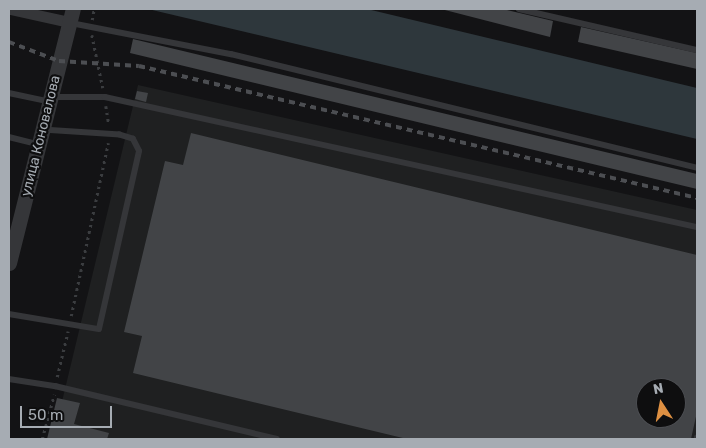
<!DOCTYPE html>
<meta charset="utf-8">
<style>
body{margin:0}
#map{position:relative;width:706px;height:448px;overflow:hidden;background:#131315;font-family:Rubik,sans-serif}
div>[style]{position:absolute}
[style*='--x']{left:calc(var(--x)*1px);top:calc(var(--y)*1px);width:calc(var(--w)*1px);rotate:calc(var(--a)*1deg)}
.built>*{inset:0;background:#1f2021}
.water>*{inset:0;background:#2e373c}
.building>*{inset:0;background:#424447}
.path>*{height:2.5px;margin-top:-1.25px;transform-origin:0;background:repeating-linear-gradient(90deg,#3b3d40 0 2.5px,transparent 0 6.5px)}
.service>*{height:5.5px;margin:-2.75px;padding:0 2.75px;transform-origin:2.75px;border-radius:2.75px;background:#353639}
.minor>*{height:11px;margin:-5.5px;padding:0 5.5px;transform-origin:5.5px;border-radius:5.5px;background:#353639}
.tertiary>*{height:15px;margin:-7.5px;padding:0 7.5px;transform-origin:7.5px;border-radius:7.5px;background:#353639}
.rail>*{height:4px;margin-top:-2px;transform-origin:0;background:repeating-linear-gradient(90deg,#4c4e52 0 6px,transparent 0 11px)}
span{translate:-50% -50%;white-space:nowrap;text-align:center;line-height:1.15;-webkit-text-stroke:4.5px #0e0e0f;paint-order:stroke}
.street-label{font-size:14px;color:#a6acb3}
.frame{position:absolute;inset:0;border:10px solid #a6acb3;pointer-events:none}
.north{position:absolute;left:636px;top:378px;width:50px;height:50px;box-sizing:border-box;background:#0e0e0f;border:1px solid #4b4d51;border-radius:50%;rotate:349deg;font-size:14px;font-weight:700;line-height:20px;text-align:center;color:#a6acb3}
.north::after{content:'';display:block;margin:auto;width:18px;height:22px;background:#de9042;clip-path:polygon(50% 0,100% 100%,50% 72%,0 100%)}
.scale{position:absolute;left:20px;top:406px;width:92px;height:22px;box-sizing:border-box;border:2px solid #a6acb3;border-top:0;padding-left:6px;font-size:15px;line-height:18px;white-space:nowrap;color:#a6acb3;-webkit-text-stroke:4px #0e0e0f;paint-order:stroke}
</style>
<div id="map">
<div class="built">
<i style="clip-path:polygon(evenodd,138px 85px,697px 210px,697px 439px,53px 439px,138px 85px,646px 388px,676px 388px,676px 418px,646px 418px,646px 388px)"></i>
</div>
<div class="water">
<i style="clip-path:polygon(148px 9px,367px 9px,697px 88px,697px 139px)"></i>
</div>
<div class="building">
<i style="clip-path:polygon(441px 9px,503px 9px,553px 21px,550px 37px)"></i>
<i style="clip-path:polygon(581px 27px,697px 53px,697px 69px,578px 42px)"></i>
<i style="clip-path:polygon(133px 39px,697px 174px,697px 189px,130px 53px)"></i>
<i style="clip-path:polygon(137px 91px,148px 93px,146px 102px,135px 99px)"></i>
<i style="clip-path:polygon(evenodd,191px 133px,697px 255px,697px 412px,691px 439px,407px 439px,133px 373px,142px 336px,124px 332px,165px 161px,183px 165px,191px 133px,646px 388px,676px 388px,676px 418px,646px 418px,646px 388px)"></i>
<i style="clip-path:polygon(57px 398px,80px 403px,74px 424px,109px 433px,107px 439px,47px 439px)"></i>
</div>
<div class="path">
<i style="--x:92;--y:20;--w:11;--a:-80"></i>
<i style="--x:92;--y:35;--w:54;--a:78.3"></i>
<i style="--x:106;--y:106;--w:19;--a:81"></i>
<i style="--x:71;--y:316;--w:177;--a:-77.9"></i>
<i style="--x:57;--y:377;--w:47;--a:-76.6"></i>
<i style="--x:42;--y:439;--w:46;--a:-74.7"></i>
</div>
<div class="service">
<i style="--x:519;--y:9;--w:183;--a:13"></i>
<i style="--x:71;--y:23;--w:163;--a:11"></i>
<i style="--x:231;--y:54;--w:480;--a:13.7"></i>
<i style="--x:9;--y:93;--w:40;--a:12"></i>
<i style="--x:51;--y:97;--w:54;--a:0"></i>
<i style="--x:105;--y:97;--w:606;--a:12.39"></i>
<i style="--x:9;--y:137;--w:30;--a:14"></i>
<i style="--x:9;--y:314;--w:91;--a:9.5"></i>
<i style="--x:99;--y:329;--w:182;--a:-77.3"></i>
<i style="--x:139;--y:151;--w:13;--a:-117"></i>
<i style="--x:133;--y:139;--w:14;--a:-163"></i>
<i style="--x:120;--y:135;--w:77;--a:-176.3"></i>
<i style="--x:9;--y:379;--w:47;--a:8.7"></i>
<i style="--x:55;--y:386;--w:228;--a:13.4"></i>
<i style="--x:697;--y:439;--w:1;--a:-90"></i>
</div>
<div class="minor">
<i style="--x:10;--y:9;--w:60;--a:12.4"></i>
</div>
<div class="tertiary">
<i style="--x:9;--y:263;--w:262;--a:-75.9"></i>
</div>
<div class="rail">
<i style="--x:9;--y:42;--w:53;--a:20.8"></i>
<i style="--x:59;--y:61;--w:80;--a:3.6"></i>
<i style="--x:139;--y:66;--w:573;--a:13.31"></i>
</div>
<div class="street-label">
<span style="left:41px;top:136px;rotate:-76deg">улица Коновалова</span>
</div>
<div class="frame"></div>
<div class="north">N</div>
<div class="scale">50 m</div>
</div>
